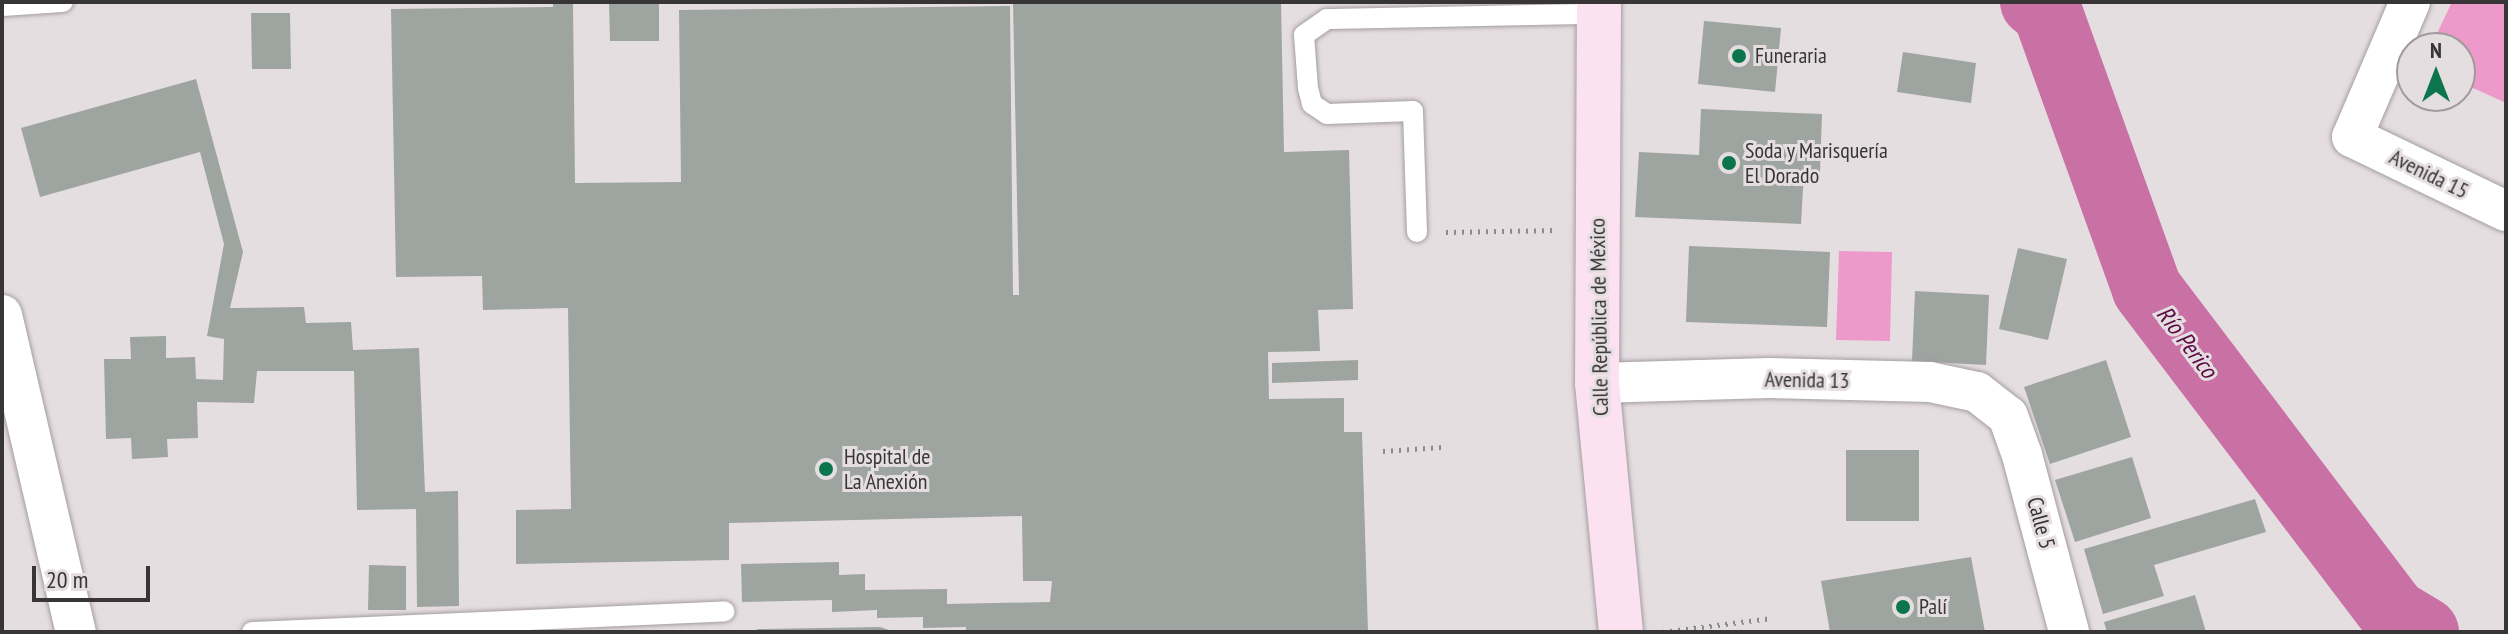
<!DOCTYPE html>
<meta charset="utf-8">
<style>
body{margin:0}
#map{position:relative;width:2508px;height:634px;overflow:hidden;background:#e5dee1;font-family:"PT Sans Narrow",sans-serif}
div>[style]{position:absolute}
[style*='--x']{left:calc(var(--x)*1px);top:calc(var(--y)*1px);width:calc(var(--w)*1px);rotate:calc(var(--a)*1deg)}
.green>*{inset:0;background:#ed99c9}
.river>*{height:70px;margin:-35px;padding:0 35px;transform-origin:35px;border-radius:35px;background:#c970a5}
.building>*{inset:0;background:#9ea4a0}
.path>*{height:5px;margin-top:-2.5px;transform-origin:0;background:repeating-linear-gradient(90deg,#8e898c 0 2px,transparent 0 8px)}
.roads{filter:drop-shadow(0 0 2px #a49da1) drop-shadow(0 0 2px #a49da1)}
.service>*{height:20px;margin:-10px;padding:0 10px;transform-origin:10px;border-radius:10px;background:#fff}
.minor>*{height:40px;margin:-20px;padding:0 20px;transform-origin:20px;border-radius:20px;background:#fff}
.secondary>*{height:44px;margin:-22px;padding:0 22px;transform-origin:22px;border-radius:22px;background:#fce1f1}
.dots>*{width:22px;height:22px;translate:-50% -50%;box-sizing:border-box;border:4px solid #e5dee1;border-radius:50%}
span{translate:-50% -50%;white-space:nowrap;text-align:center;line-height:1.15;-webkit-text-stroke:6px #e5dee1;paint-order:stroke}
.poi-label{font-size:22px;color:#383537}
.left{translate:0 -50%;text-align:left}
.street-label{font-size:22px;color:#383537}
.water-label{font-size:24px;color:#5b0842;font-style:italic}
.frame{position:absolute;inset:0;border:4px solid #383537;pointer-events:none}
.north{position:absolute;left:2396px;top:32px;width:80px;height:80px;box-sizing:border-box;background:#e5dee1;border:2px solid #a09a9d;border-radius:50%;rotate:0deg;font-size:22px;font-weight:700;line-height:32px;text-align:center;color:#383537}
.north::after{content:'';display:block;margin:auto;width:28px;height:36px;background:#0c754e;clip-path:polygon(50% 0,100% 100%,50% 72%,0 100%)}
.scale{position:absolute;left:32px;top:566px;width:118px;height:36px;box-sizing:border-box;border:4px solid #383537;border-top:0;padding-left:10px;font-size:24px;line-height:28px;white-space:nowrap;color:#383537;-webkit-text-stroke:6px #e5dee1;paint-order:stroke}
</style>
<div id="map">
<div class="green">
<i style="clip-path:polygon(2452px 2px,2506px 2px,2506px 103px,2460px 82px,2460px 48px,2430px 48px)"></i>
<i style="clip-path:polygon(1839px 251px,1892px 252px,1890px 341px,1836px 340px)"></i>
</div>
<div class="river">
<i style="--x:2035;--y:2;--w:15;--a:37"></i>
<i style="--x:2047;--y:11;--w:295;--a:70.2"></i>
<i style="--x:2147;--y:289;--w:408;--a:52.8"></i>
<i style="--x:2394;--y:614;--w:35;--a:31"></i>
</div>
<div class="building">
<i style="clip-path:polygon(553px 2px,573px 2px,575px 183px,681px 182px,679px 10px,1010px 6px,1013px 295px,1019px 295px,1013px 2px,1281px 2px,1284px 152px,1349px 150px,1353px 309px,1318px 310px,1320px 351px,1268px 352px,1269px 399px,1344px 398px,1344px 432px,1362px 432px,1368px 632px,966px 632px,966px 627px,923px 628px,923px 617px,877px 618px,877px 610px,832px 612px,832px 600px,742px 602px,741px 564px,839px 562px,839px 575px,865px 574px,865px 590px,947px 589px,947px 604px,1050px 602px,1052px 581px,1023px 581px,1022px 516px,729px 523px,729px 560px,516px 564px,516px 510px,571px 509px,568px 308px,483px 310px,482px 276px,396px 277px,391px 9px,553px 7px)"></i>
<i style="clip-path:polygon(609px 2px,659px 2px,659px 41px,610px 41px)"></i>
<i style="clip-path:polygon(251px 13px,290px 13px,291px 69px,252px 69px)"></i>
<i style="clip-path:polygon(1704px 21px,1781px 28px,1775px 92px,1698px 84px)"></i>
<i style="clip-path:polygon(1903px 52px,1976px 63px,1971px 103px,1897px 92px)"></i>
<i style="clip-path:polygon(196px 79px,243px 252px,230px 308px,304px 307px,306px 323px,351px 322px,353px 350px,419px 348px,425px 492px,458px 491px,459px 606px,417px 607px,416px 509px,357px 510px,354px 371px,257px 371px,254px 403px,197px 402px,198px 438px,167px 439px,168px 457px,132px 459px,131px 438px,106px 439px,104px 359px,131px 359px,130px 337px,166px 336px,166px 358px,195px 357px,196px 379px,223px 380px,224px 339px,207px 336px,224px 244px,200px 152px,40px 197px,21px 128px)"></i>
<i style="clip-path:polygon(1701px 109px,1822px 114px,1820px 172px,1804px 171px,1801px 224px,1635px 217px,1639px 152px,1699px 155px)"></i>
<i style="clip-path:polygon(1689px 246px,1830px 252px,1827px 327px,1686px 322px)"></i>
<i style="clip-path:polygon(2018px 248px,2067px 259px,2048px 340px,1999px 329px)"></i>
<i style="clip-path:polygon(1915px 291px,1989px 295px,1986px 365px,1912px 361px)"></i>
<i style="clip-path:polygon(1358px 360px,1358px 380px,1272px 383px,1272px 363px)"></i>
<i style="clip-path:polygon(2106px 360px,2131px 437px,2050px 464px,2024px 387px)"></i>
<i style="clip-path:polygon(1846px 450px,1919px 450px,1919px 521px,1846px 521px)"></i>
<i style="clip-path:polygon(2132px 457px,2151px 518px,2075px 542px,2055px 480px)"></i>
<i style="clip-path:polygon(2255px 499px,2266px 532px,2154px 565px,2164px 596px,2103px 614px,2084px 549px)"></i>
<i style="clip-path:polygon(1971px 557px,1985px 632px,1830px 632px,1821px 581px)"></i>
<i style="clip-path:polygon(369px 565px,406px 566px,406px 610px,368px 610px)"></i>
<i style="clip-path:polygon(2195px 595px,2206px 632px,2107px 632px,2104px 622px)"></i>
<i style="clip-path:polygon(880px 627px,895px 632px,757px 632px,757px 629px)"></i>
</div>
<div class="path">
<i style="--x:1446;--y:232;--w:110;--a:-1"></i>
<i style="--x:1383;--y:451;--w:59;--a:-3.9"></i>
<i style="--x:1662;--y:632;--w:111;--a:-7.3"></i>
</div>
<div class="roads">
<div class="service">
<i style="--x:2;--y:6;--w:61;--a:-3.8"></i>
<i style="--x:1417;--y:232;--w:121;--a:-91.9"></i>
<i style="--x:1413;--y:111;--w:86;--a:178"></i>
<i style="--x:1327;--y:114;--w:18;--a:-146"></i>
<i style="--x:1312;--y:104;--w:16;--a:-104"></i>
<i style="--x:1308;--y:88;--w:53;--a:-94.3"></i>
<i style="--x:1304;--y:35;--w:28;--a:-35"></i>
<i style="--x:1327;--y:19;--w:271;--a:-1.1"></i>
<i style="--x:252;--y:632;--w:473;--a:-2.5"></i>
</div>
<div class="minor">
<i style="--x:2410;--y:2;--w:147;--a:113.2"></i>
<i style="--x:2352;--y:137;--w:171;--a:25.7"></i>
<i style="--x:2;--y:315;--w:326;--a:76.9"></i>
<i style="--x:1597;--y:383;--w:172;--a:-1.7"></i>
<i style="--x:1769;--y:378;--w:161;--a:1.4"></i>
<i style="--x:1930;--y:382;--w:48;--a:12"></i>
<i style="--x:1977;--y:392;--w:39;--a:38"></i>
<i style="--x:2008;--y:416;--w:41;--a:70.3"></i>
<i style="--x:2022;--y:455;--w:183;--a:75.1"></i>
</div>
<div class="secondary">
<i style="--x:1599;--y:2;--w:381;--a:90.3"></i>
<i style="--x:1597;--y:383;--w:250;--a:84.5"></i>
</div>
</div>
<div class="dots">
<i style="left:1739px;top:56px;background:#0c754e"></i>
<i style="left:1729px;top:163px;background:#0c754e"></i>
<i style="left:826px;top:469px;background:#0c754e"></i>
<i style="left:1903px;top:607px;background:#0c754e"></i>
</div>
<div class="poi-label">
<span class="left" style="left:1755px;top:56px">Funeraria</span>
<span class="left" style="left:1745px;top:163px">Soda y Marisquería<br>El Dorado</span>
<span class="left" style="left:844px;top:469px">Hospital de<br>La Anexión</span>
<span class="left" style="left:1919px;top:607px">Palí</span>
</div>
<div class="street-label">
<span style="left:2429px;top:174px;rotate:26deg">Avenida 15</span>
<span style="left:1599px;top:317px;rotate:-91deg">Calle República de México</span>
<span style="left:1807px;top:380px;rotate:1deg">Avenida 13</span>
<span style="left:2041px;top:523px;rotate:75deg">Calle 5</span>
</div>
<div class="water-label">
<span style="left:2187px;top:342px;rotate:53deg">Río Perico</span>
</div>
<div class="frame"></div>
<div class="north">N</div>
<div class="scale">20 m</div>
</div>
